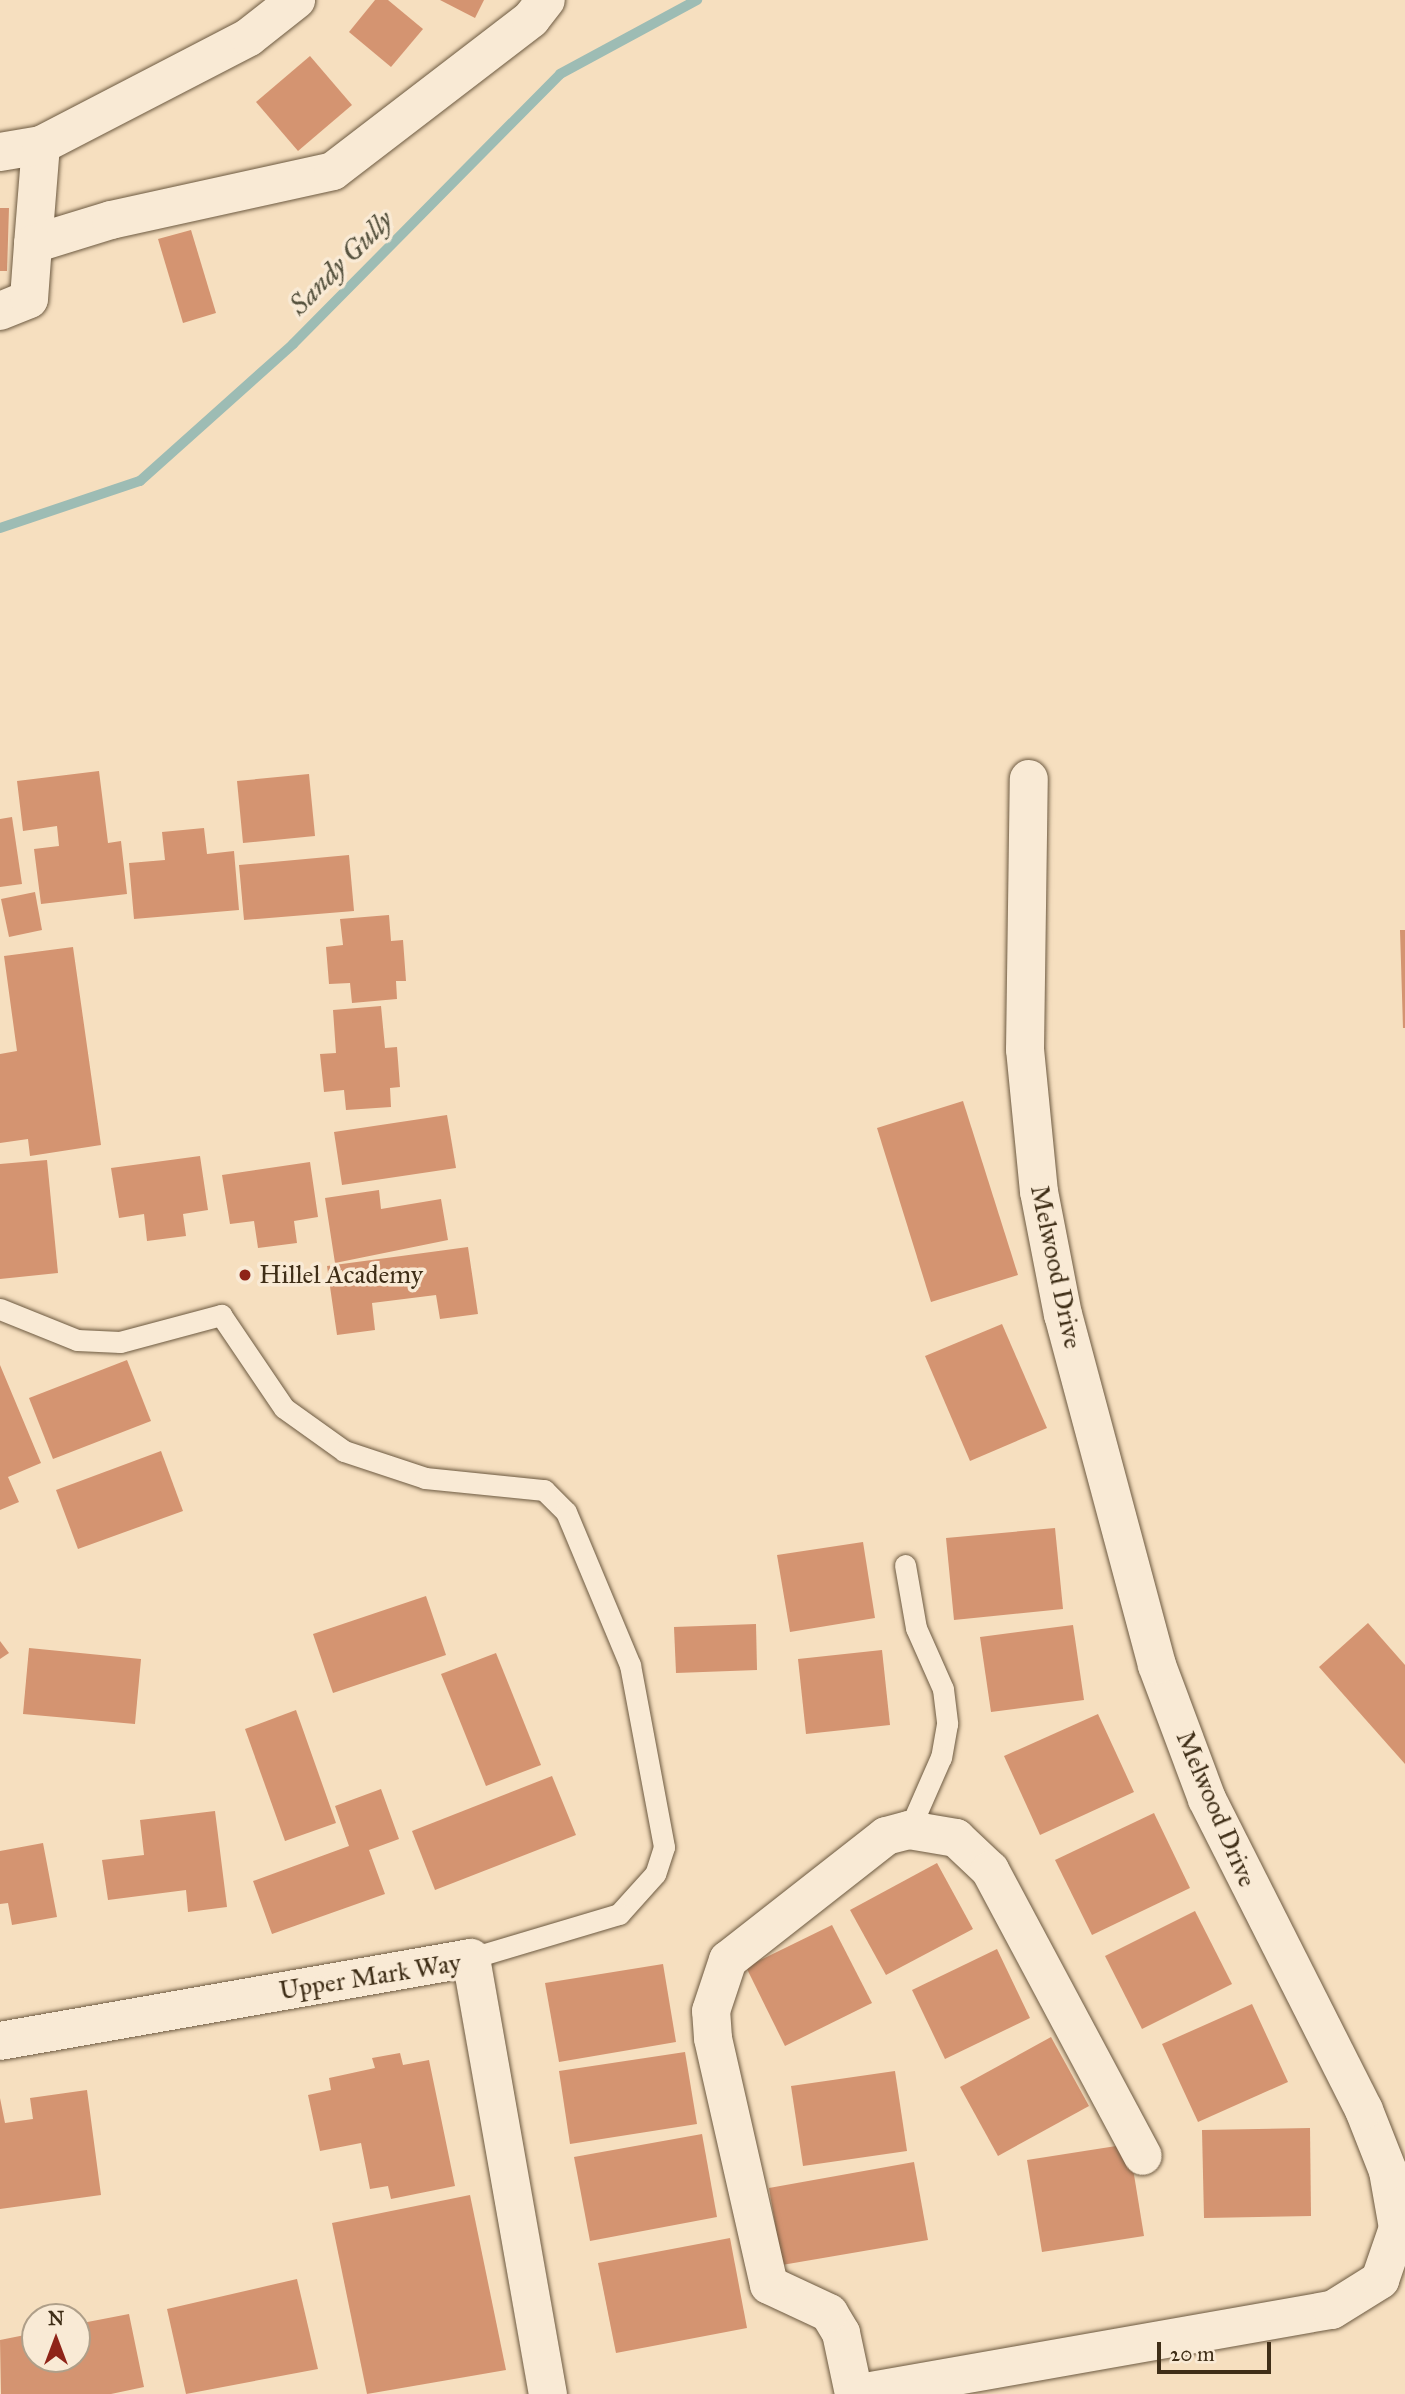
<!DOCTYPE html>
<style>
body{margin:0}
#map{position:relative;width:1405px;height:2394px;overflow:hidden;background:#f6dfbf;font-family:"IM FELL Great Primer",serif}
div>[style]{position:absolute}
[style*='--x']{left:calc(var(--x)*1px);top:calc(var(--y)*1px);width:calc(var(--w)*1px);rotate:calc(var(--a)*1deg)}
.stream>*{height:10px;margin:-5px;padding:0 5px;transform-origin:5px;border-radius:5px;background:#9dbcb4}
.building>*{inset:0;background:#d49471}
.roads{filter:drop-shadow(0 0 2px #6d5a41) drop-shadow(0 0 2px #6d5a41)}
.service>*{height:21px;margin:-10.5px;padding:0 10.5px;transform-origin:10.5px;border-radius:10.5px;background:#f9ead5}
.minor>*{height:38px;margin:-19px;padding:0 19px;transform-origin:19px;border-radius:19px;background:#f9ead5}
.dots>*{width:19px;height:19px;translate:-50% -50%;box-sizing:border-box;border:4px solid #f9ead5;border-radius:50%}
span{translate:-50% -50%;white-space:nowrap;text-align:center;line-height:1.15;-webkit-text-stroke:7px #f9ead5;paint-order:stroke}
.street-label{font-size:26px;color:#3f2e17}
.poi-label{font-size:26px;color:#3f2e17}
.left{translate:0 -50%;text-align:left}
.water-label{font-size:28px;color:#56523e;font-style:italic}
.north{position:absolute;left:21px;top:2303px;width:70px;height:70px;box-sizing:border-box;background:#f9ead5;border:2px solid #af9f89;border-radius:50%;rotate:0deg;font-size:19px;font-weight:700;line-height:28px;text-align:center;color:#3f2e17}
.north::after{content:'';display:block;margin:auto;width:24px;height:32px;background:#8f2418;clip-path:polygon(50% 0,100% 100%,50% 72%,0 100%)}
.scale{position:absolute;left:1157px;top:2342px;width:114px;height:32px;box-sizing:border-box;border:4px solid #3f2e17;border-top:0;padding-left:9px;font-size:21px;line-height:24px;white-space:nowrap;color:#3f2e17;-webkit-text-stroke:5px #f9ead5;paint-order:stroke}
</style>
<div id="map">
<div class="stream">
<i style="--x:0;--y:528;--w:148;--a:-18.6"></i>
<i style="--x:140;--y:481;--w:205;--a:-41.8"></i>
<i style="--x:293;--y:344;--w:380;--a:-45.3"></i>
<i style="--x:560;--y:74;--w:156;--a:-28.4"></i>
</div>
<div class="building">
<i style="clip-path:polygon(375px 0,388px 0,423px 29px,391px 67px,349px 32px)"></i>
<i style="clip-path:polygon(440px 0,484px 0,475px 18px)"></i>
<i style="clip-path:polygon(310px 56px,352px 105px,298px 151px,256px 102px)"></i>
<i style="clip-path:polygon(0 208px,9px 208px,7px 271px,0 271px)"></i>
<i style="clip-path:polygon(191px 230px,216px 313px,183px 323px,158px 239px)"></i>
<i style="clip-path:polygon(99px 771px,108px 843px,121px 841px,127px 894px,41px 904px,34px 849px,59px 846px,57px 826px,23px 831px,17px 781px)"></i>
<i style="clip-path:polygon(309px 774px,315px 836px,243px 843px,237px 781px)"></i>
<i style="clip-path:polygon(12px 817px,22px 884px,0 887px,0 819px)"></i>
<i style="clip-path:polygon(204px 828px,207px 854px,234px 851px,239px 910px,134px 919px,129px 863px,165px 860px,162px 832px)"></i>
<i style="clip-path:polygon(349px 855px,354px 911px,244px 920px,239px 865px)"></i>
<i style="clip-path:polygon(35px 892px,42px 930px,9px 937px,1px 899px)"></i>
<i style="clip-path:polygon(389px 915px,391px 941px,403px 940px,406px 981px,396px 981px,397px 999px,352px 1003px,350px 983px,329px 984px,326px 947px,343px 945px,340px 919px)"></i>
<i style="clip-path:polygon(1400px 930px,1405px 930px,1405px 1028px,1403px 1028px)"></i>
<i style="clip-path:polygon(73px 947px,101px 1145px,30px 1156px,28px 1139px,0 1143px,0 1054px,17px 1051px,4px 956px)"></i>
<i style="clip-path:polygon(381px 1006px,385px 1048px,397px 1047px,400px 1087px,390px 1088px,391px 1107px,346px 1110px,344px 1090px,324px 1092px,320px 1054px,336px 1053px,333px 1010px)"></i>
<i style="clip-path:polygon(963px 1101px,1018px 1275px,931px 1302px,877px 1128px)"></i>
<i style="clip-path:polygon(447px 1115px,456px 1168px,342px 1185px,334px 1132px)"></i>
<i style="clip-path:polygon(200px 1156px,208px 1210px,183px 1214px,186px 1236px,147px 1241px,144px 1214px,119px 1218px,111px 1168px)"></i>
<i style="clip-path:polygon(47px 1160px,58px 1273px,0 1279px,0 1164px)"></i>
<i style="clip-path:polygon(310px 1162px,318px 1217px,294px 1221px,297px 1243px,258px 1248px,254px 1221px,230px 1224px,222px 1175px)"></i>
<i style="clip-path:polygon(379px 1190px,381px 1209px,441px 1199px,448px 1240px,335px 1263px,325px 1198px)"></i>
<i style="clip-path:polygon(468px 1247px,478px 1314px,440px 1319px,436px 1295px,372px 1303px,375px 1330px,337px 1335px,327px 1266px)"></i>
<i style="clip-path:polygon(1002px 1324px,1047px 1428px,970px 1461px,925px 1356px)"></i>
<i style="clip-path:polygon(127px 1360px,151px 1421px,53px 1459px,29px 1398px)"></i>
<i style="clip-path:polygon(0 1365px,41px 1463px,8px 1477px,19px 1502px,0 1510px)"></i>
<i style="clip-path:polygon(161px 1451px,183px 1511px,78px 1549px,56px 1490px)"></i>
<i style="clip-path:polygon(1055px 1528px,1063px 1609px,954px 1620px,946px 1538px)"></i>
<i style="clip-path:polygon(863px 1542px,875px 1618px,790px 1632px,777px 1555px)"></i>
<i style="clip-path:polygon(426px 1596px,446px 1655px,333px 1693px,313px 1634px)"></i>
<i style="clip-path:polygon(1368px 1623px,1405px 1665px,1405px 1764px,1319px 1667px)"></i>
<i style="clip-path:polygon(756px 1624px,757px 1670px,676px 1673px,674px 1627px)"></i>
<i style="clip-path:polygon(1073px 1625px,1084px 1700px,991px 1712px,980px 1637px)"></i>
<i style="clip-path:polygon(0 1641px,9px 1653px,0 1659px)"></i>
<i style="clip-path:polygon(29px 1648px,141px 1659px,135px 1724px,23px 1714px)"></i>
<i style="clip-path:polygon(882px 1650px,890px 1725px,806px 1734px,798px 1659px)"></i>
<i style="clip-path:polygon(496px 1653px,541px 1765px,486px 1786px,441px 1674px)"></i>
<i style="clip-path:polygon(296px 1710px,336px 1823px,285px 1841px,245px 1729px)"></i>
<i style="clip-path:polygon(1098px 1714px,1134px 1792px,1040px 1835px,1004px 1756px)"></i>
<i style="clip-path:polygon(552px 1776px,576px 1835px,435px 1890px,412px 1831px)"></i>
<i style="clip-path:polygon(381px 1789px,399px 1839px,369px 1850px,385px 1894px,272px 1934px,253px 1881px,349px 1846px,335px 1806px)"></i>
<i style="clip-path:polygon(215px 1811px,227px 1907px,188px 1912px,186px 1890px,108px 1900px,102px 1860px,144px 1855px,140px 1820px)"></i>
<i style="clip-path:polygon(1154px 1813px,1190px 1888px,1092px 1935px,1055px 1860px)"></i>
<i style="clip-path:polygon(43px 1843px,57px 1917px,12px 1925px,8px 1903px,0 1904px,0 1851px)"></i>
<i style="clip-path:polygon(937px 1863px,973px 1929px,886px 1975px,850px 1910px)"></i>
<i style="clip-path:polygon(1195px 1911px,1232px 1984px,1142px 2029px,1105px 1956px)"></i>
<i style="clip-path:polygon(832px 1925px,872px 2003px,785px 2046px,746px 1967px)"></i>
<i style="clip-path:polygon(997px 1949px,1030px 2018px,945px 2059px,912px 1990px)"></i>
<i style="clip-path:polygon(663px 1964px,676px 2042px,559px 2062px,545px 1983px)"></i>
<i style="clip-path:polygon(1252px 2004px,1288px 2082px,1198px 2122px,1162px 2044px)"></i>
<i style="clip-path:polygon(1051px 2037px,1089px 2106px,998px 2156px,960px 2087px)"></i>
<i style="clip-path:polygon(685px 2052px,697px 2124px,570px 2144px,559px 2071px)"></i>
<i style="clip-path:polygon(400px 2053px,403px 2065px,429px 2060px,455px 2186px,391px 2199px,388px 2186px,370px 2189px,361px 2143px,320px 2151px,308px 2095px,331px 2090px,329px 2078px,375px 2068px,372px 2058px)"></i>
<i style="clip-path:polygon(895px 2071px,907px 2151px,803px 2166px,791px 2086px)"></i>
<i style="clip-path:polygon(87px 2090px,101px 2195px,0 2209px,0 2098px,5px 2123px,33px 2119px,30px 2098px)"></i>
<i style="clip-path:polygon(1310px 2128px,1311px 2216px,1204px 2218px,1202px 2130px)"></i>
<i style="clip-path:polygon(702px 2134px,717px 2217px,590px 2241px,574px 2157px)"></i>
<i style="clip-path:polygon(1129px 2144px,1144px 2236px,1042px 2252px,1027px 2160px)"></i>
<i style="clip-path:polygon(914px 2162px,928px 2240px,782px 2265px,769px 2188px)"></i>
<i style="clip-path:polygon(470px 2195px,506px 2370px,367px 2394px,332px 2223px)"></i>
<i style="clip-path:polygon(730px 2238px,747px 2328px,616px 2353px,598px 2263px)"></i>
<i style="clip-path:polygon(297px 2279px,318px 2369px,186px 2394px,167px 2309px)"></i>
<i style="clip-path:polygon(129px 2314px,144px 2387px,111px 2394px,1px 2394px,0 2340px,35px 2333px,35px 2359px,77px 2359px,77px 2324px)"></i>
</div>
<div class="roads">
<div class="service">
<i style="--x:0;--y:1309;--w:83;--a:21.9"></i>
<i style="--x:77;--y:1340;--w:43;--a:2.7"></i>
<i style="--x:120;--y:1342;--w:105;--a:-15"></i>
<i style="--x:221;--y:1315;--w:112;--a:55.9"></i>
<i style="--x:284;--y:1408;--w:74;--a:35.6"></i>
<i style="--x:344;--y:1451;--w:85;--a:18.4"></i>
<i style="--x:425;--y:1478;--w:120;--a:5.8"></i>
<i style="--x:544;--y:1490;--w:31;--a:45"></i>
<i style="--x:566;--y:1512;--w:166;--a:67.3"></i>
<i style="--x:630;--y:1665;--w:185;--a:79.4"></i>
<i style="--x:664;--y:1847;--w:28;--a:108"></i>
<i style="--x:655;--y:1874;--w:54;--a:132"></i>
<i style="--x:619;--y:1914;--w:154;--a:163.4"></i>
<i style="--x:905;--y:1565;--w:64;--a:80.1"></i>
<i style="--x:916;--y:1628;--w:67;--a:66.1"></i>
<i style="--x:943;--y:1689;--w:35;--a:83"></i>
<i style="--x:947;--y:1724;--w:34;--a:100"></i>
<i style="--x:941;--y:1757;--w:80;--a:113.7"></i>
</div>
<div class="minor">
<i style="--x:41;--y:145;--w:99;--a:94.6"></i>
<i style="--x:33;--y:244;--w:82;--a:-17.1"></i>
<i style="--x:111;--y:220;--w:227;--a:-12.4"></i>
<i style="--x:333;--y:171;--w:250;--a:-37.5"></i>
<i style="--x:531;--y:19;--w:24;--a:-52"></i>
<i style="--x:0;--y:152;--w:42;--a:-9.7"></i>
<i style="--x:41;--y:145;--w:234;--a:-27.4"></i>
<i style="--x:249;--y:37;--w:60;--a:-38.2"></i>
<i style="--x:0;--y:311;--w:31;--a:-22"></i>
<i style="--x:29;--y:299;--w:55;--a:-85.8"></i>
<i style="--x:0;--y:2041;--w:478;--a:-10"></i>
<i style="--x:471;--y:1958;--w:443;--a:80"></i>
<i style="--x:854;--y:2394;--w:485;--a:-10"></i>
<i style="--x:1332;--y:2310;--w:57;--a:-32"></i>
<i style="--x:1380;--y:2280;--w:55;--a:-70.9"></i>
<i style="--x:1398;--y:2228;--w:58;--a:-100"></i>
<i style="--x:1388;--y:2171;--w:66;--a:-111.5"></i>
<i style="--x:1364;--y:2110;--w:348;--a:-116.8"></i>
<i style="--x:1207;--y:1799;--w:143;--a:-110.5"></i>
<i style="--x:1157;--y:1665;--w:362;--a:-105"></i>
<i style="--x:1063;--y:1315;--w:125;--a:-101"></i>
<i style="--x:1039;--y:1192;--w:143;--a:-95.6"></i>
<i style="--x:1025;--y:1050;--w:271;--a:-89.2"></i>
<i style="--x:854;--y:2394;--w:62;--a:-102"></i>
<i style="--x:841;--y:2333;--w:23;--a:-121"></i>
<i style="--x:829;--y:2313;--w:66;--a:-155"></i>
<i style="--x:769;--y:2285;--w:253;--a:-102.8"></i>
<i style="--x:713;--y:2038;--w:27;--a:-94"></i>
<i style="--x:711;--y:2011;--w:54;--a:-71.6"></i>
<i style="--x:728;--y:1960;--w:201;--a:-38.1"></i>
<i style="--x:886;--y:1836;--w:24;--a:-15"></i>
<i style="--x:909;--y:1830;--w:48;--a:9.7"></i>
<i style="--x:956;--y:1838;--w:47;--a:43.3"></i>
<i style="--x:990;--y:1870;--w:324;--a:61.9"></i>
</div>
</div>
<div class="dots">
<i style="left:245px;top:1275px;background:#8f2418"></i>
</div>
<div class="street-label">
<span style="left:1056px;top:1267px;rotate:78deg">Melwood Drive</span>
<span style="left:1216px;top:1809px;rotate:67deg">Melwood Drive</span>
<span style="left:370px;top:1977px;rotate:-9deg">Upper Mark Way</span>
</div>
<div class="poi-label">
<span class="left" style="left:259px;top:1275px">Hillel Academy</span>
</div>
<div class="water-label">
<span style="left:341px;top:263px;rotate:-45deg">Sandy Gully</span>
</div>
<div class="north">N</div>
<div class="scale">20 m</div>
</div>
